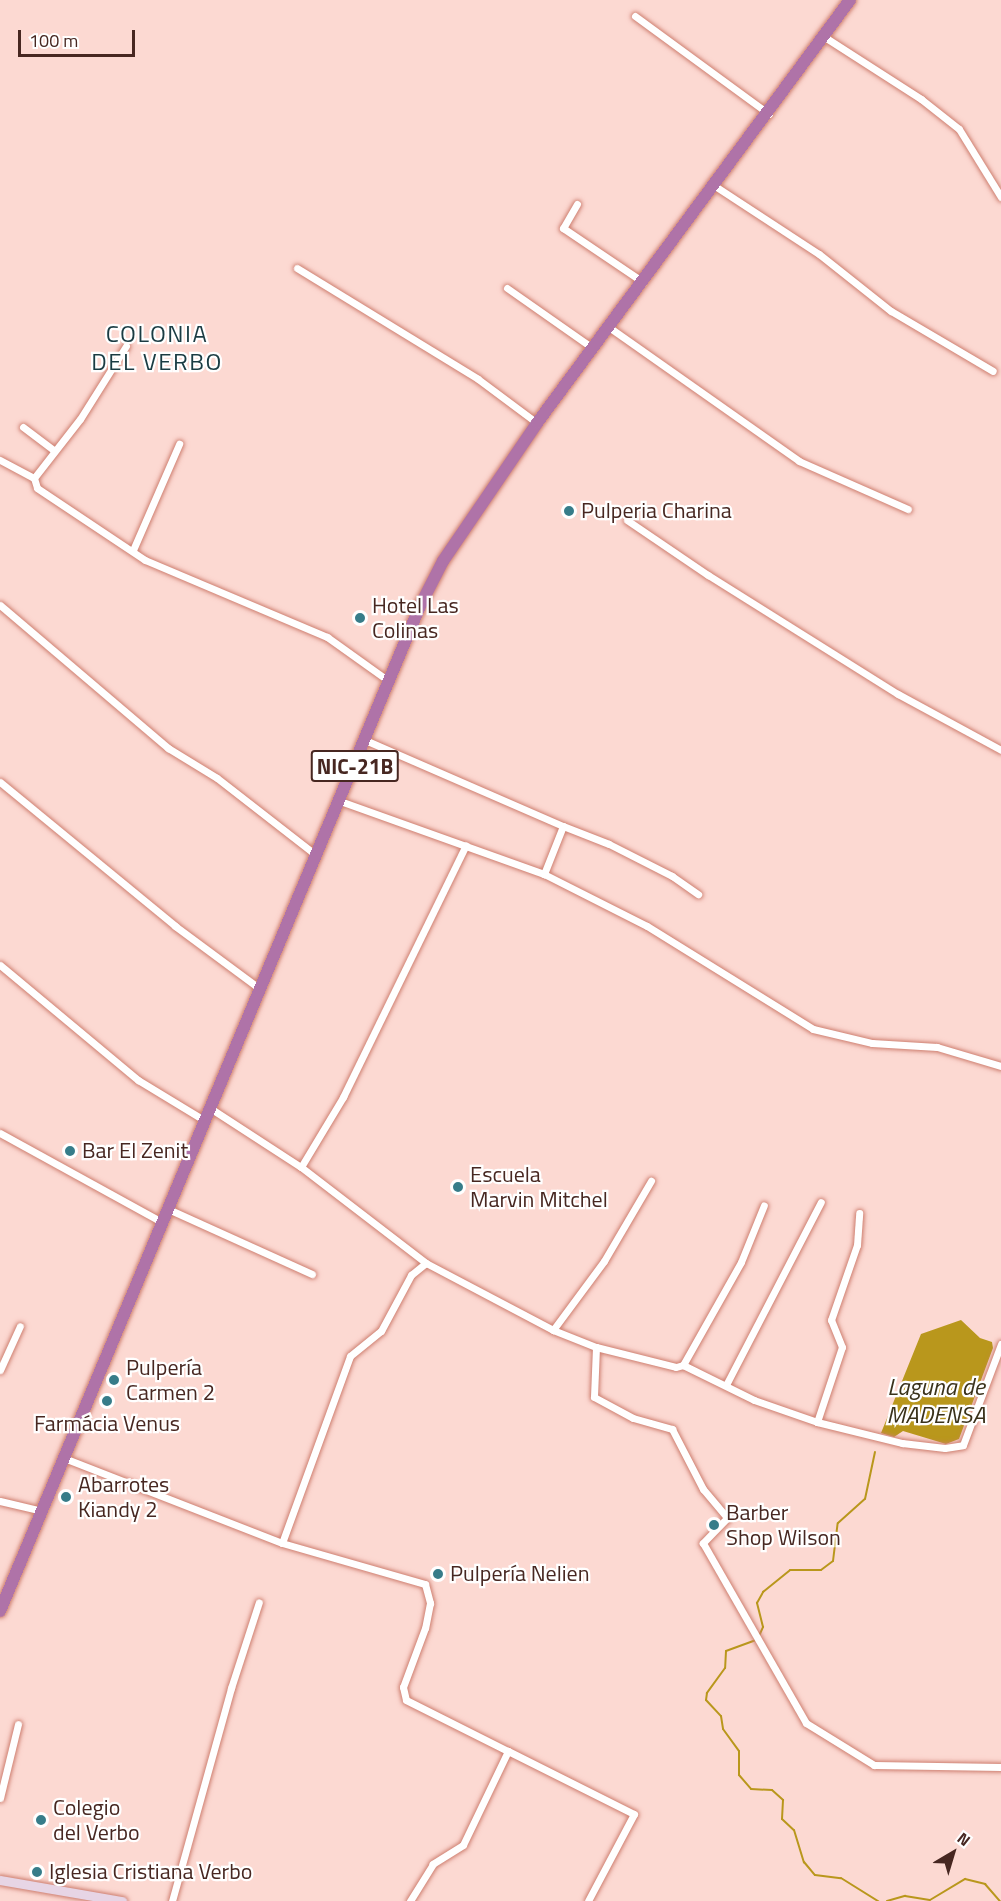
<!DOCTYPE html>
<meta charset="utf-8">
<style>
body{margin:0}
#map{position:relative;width:1001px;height:1901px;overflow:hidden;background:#fcd9d2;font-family:"Titillium Web",sans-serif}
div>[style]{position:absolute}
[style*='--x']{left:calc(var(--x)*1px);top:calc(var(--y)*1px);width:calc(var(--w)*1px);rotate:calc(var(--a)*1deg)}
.water>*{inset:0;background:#b9971c}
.stream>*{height:2px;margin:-1px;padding:0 1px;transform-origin:1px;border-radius:1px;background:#b9971c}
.roads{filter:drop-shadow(0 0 2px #ce7f70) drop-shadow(0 0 2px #ce7f70)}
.street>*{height:7px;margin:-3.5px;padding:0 3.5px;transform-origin:3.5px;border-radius:3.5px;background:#fff}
.secondary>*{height:9px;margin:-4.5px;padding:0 4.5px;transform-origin:4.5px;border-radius:4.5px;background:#e7d5e5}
.highway>*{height:12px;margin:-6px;padding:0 6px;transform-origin:6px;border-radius:6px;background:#af73a8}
.dots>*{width:16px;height:16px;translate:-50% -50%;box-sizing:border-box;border:3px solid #fff;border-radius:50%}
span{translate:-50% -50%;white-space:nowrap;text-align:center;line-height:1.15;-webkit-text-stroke:4.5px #fff;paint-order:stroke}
.shield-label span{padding:2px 4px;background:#fff;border:2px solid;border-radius:4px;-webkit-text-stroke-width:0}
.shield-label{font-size:21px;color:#472721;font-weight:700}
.poi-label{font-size:22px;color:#472721}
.left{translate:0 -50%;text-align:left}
.neighbourhood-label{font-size:24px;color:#1b3c43;letter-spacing:1.5px}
.water-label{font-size:24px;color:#3a321b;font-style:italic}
.north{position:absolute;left:923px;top:1823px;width:60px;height:60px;-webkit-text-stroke:4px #fff;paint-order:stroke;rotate:38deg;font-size:16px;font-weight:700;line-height:24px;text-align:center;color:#472721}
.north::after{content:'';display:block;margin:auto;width:21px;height:27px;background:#472721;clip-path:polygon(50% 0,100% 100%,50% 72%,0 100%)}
.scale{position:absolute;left:18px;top:30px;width:117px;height:27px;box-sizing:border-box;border:3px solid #472721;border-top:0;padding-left:8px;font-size:18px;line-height:21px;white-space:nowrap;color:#472721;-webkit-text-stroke:4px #fff;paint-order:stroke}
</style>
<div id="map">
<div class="water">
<i style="clip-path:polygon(961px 1320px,980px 1338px,992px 1342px,993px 1348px,959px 1439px,946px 1444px,903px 1431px,894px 1437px,881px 1433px,921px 1334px)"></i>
</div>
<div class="stream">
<i style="--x:759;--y:1636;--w:10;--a:-66"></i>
<i style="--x:763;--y:1627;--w:25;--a:-104"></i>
<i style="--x:757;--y:1603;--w:13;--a:-61"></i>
<i style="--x:763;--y:1592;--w:35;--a:-39"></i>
<i style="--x:790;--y:1570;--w:31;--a:0"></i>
<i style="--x:821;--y:1570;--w:15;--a:-37"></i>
<i style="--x:833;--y:1561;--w:38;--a:-83"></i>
<i style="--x:838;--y:1523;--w:36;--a:-42"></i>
<i style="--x:865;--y:1499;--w:48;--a:-78"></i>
<i style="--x:756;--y:1640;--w:32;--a:160"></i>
<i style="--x:726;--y:1651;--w:17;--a:93"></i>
<i style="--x:725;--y:1668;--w:31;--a:126"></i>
<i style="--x:707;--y:1693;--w:7;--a:98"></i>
<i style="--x:706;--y:1700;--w:22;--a:47"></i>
<i style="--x:721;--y:1716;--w:13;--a:81"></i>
<i style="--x:723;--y:1729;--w:27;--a:54"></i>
<i style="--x:739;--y:1751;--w:24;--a:90"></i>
<i style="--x:739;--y:1775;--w:18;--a:49"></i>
<i style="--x:751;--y:1789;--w:21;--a:3"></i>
<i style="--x:772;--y:1790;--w:15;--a:42"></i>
<i style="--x:783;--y:1800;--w:19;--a:93"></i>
<i style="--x:782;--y:1819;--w:16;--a:43"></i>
<i style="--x:794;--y:1830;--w:34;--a:73"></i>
<i style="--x:804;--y:1862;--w:17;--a:50"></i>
<i style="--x:815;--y:1875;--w:26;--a:7"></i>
<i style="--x:841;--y:1878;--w:44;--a:31.9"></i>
<i style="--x:887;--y:1901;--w:19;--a:-16"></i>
<i style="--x:905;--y:1896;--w:25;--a:9"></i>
<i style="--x:930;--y:1900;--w:41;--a:-31"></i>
<i style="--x:965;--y:1879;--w:21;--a:14"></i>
<i style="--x:985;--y:1884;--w:23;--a:49"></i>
</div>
<div class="roads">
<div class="street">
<i style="--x:635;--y:16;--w:166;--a:36.2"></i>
<i style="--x:823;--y:36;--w:117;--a:32.7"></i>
<i style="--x:921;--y:99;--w:48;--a:38.3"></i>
<i style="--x:959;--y:129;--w:80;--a:58.3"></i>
<i style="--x:715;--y:186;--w:124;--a:33.2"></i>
<i style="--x:819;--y:254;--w:92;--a:38.4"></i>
<i style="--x:891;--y:311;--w:118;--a:30.5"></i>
<i style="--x:577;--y:204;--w:28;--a:120"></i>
<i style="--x:563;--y:228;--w:97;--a:34"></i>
<i style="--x:297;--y:268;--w:212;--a:31.5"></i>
<i style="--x:478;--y:379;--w:74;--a:36.7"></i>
<i style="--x:507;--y:288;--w:106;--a:35"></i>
<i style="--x:610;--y:328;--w:231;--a:35.1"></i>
<i style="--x:799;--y:461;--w:119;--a:23.8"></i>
<i style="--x:126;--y:346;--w:86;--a:122.2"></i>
<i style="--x:80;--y:419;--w:75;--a:127.9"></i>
<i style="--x:34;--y:478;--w:10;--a:73"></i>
<i style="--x:37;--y:488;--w:130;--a:33.7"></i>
<i style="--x:145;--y:560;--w:198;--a:22.9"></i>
<i style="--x:327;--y:637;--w:77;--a:35.5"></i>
<i style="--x:23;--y:427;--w:39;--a:37"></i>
<i style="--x:0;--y:460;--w:38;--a:28"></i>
<i style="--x:627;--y:520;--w:98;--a:34.2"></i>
<i style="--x:708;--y:575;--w:224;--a:32.1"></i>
<i style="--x:898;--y:694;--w:117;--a:28.5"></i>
<i style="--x:133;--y:550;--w:116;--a:-66.5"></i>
<i style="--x:0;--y:605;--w:221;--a:40.4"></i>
<i style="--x:168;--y:748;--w:57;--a:31.5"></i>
<i style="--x:217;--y:778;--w:125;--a:37.9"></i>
<i style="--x:365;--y:740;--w:216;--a:23.5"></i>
<i style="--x:563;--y:826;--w:52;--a:111.6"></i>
<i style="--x:0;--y:782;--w:227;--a:39.4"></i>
<i style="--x:175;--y:926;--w:106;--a:36.5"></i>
<i style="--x:340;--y:801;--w:217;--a:19.7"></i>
<i style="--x:544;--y:874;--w:115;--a:26.8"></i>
<i style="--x:647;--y:926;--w:195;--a:31.8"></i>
<i style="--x:813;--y:1029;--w:61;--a:13.3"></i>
<i style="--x:872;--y:1043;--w:65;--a:3.5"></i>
<i style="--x:937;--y:1047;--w:67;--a:16.5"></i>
<i style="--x:563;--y:826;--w:49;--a:21.4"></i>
<i style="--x:609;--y:844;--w:71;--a:26.9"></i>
<i style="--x:672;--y:876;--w:32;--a:35"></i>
<i style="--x:0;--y:965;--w:180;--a:39.8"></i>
<i style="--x:138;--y:1080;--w:77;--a:31.2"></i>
<i style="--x:210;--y:1108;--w:108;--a:33"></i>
<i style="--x:301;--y:1167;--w:158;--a:37.5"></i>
<i style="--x:426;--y:1263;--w:144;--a:27.8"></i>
<i style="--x:553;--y:1330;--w:46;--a:21.6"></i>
<i style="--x:596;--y:1347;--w:50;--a:92.3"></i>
<i style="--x:594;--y:1397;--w:44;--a:28.3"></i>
<i style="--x:633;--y:1418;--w:41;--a:15.8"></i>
<i style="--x:672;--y:1429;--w:68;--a:62.7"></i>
<i style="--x:703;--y:1489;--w:38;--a:50"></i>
<i style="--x:727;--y:1518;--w:35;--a:134"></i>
<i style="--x:703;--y:1543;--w:207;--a:60.2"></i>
<i style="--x:806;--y:1723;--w:80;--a:31.7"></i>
<i style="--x:874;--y:1765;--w:127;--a:0.9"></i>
<i style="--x:0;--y:1133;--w:185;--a:28.8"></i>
<i style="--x:301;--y:1167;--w:82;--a:-59"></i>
<i style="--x:343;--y:1097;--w:280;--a:-64"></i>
<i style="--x:168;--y:1209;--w:158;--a:24.3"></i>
<i style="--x:553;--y:1330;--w:86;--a:-53.5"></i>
<i style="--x:604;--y:1261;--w:93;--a:-59.6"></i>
<i style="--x:596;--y:1347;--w:82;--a:14"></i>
<i style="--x:676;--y:1367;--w:7;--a:-16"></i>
<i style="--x:683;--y:1365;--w:79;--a:26.2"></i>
<i style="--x:754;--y:1400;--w:67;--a:19.2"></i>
<i style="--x:817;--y:1422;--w:88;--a:13.9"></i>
<i style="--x:902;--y:1443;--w:43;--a:6.6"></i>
<i style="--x:945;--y:1448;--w:18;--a:-9"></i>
<i style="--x:963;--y:1445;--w:108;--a:-69.4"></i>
<i style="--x:683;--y:1365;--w:118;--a:-60.6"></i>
<i style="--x:741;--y:1262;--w:61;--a:-68"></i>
<i style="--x:0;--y:1370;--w:48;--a:-65.6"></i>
<i style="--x:726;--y:1385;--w:206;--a:-62.6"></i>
<i style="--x:817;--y:1422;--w:79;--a:-71.6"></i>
<i style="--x:842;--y:1347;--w:29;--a:-112"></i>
<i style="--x:831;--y:1320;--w:79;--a:-70.9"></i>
<i style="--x:857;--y:1245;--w:32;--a:-86"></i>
<i style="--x:64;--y:1458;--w:234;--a:21.3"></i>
<i style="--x:282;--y:1543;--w:149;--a:16"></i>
<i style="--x:425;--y:1584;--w:20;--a:75"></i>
<i style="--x:430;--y:1603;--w:25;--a:101"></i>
<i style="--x:425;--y:1628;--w:63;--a:110.4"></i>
<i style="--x:403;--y:1687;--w:13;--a:77"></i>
<i style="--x:406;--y:1700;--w:114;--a:26.6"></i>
<i style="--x:508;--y:1751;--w:104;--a:115.6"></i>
<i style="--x:463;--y:1845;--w:36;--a:148"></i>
<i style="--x:433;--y:1864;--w:44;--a:121.9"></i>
<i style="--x:0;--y:1501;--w:43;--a:13.4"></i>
<i style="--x:282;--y:1543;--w:199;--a:-70"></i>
<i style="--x:350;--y:1356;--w:40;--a:-39"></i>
<i style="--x:381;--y:1331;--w:64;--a:-61.8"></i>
<i style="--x:411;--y:1275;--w:19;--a:-39"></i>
<i style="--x:508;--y:1751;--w:141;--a:26.6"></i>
<i style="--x:634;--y:1814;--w:98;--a:117.9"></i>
<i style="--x:0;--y:1798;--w:76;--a:-76.3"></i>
<i style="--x:172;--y:1901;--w:221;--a:-74.5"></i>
<i style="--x:231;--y:1688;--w:90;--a:-72"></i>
</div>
<div class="secondary">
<i style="--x:0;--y:1880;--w:124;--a:9.8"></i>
</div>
<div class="highway">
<i style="--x:0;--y:1611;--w:1089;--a:-67.32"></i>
<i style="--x:420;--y:606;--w:51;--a:-62.9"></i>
<i style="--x:443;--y:561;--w:167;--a:-55.7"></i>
<i style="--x:537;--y:423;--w:526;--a:-53.5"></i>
</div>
</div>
<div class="dots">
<i style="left:569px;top:511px;background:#377c89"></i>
<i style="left:360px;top:618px;background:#377c89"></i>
<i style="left:70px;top:1151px;background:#377c89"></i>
<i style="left:458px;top:1187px;background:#377c89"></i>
<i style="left:114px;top:1380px;background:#377c89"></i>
<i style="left:107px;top:1401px;background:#377c89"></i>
<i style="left:66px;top:1497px;background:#377c89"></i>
<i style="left:714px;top:1525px;background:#377c89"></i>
<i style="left:438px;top:1574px;background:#377c89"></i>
<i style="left:41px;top:1820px;background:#377c89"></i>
<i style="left:37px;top:1872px;background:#377c89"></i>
</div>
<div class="shield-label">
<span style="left:355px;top:766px">NIC-21B</span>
</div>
<div class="poi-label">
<span class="left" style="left:581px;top:511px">Pulperia Charina</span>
<span class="left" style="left:372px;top:618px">Hotel Las<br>Colinas</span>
<span class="left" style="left:82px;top:1151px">Bar El Zenit</span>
<span class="left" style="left:470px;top:1187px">Escuela<br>Marvin Mitchel</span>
<span class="left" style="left:126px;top:1380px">Pulpería<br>Carmen 2</span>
<span style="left:107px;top:1424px">Farmácia Venus</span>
<span class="left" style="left:78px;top:1497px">Abarrotes<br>Kiandy 2</span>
<span class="left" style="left:726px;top:1525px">Barber<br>Shop Wilson</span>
<span class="left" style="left:450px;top:1574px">Pulpería Nelien</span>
<span class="left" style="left:53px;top:1820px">Colegio<br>del Verbo</span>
<span class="left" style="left:49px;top:1872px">Iglesia Cristiana Verbo</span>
</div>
<div class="neighbourhood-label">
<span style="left:157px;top:348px">COLONIA<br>DEL VERBO</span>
</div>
<div class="water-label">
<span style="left:936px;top:1401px">Laguna de<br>MADENSA</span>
</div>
<div class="north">N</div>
<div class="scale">100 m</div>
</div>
